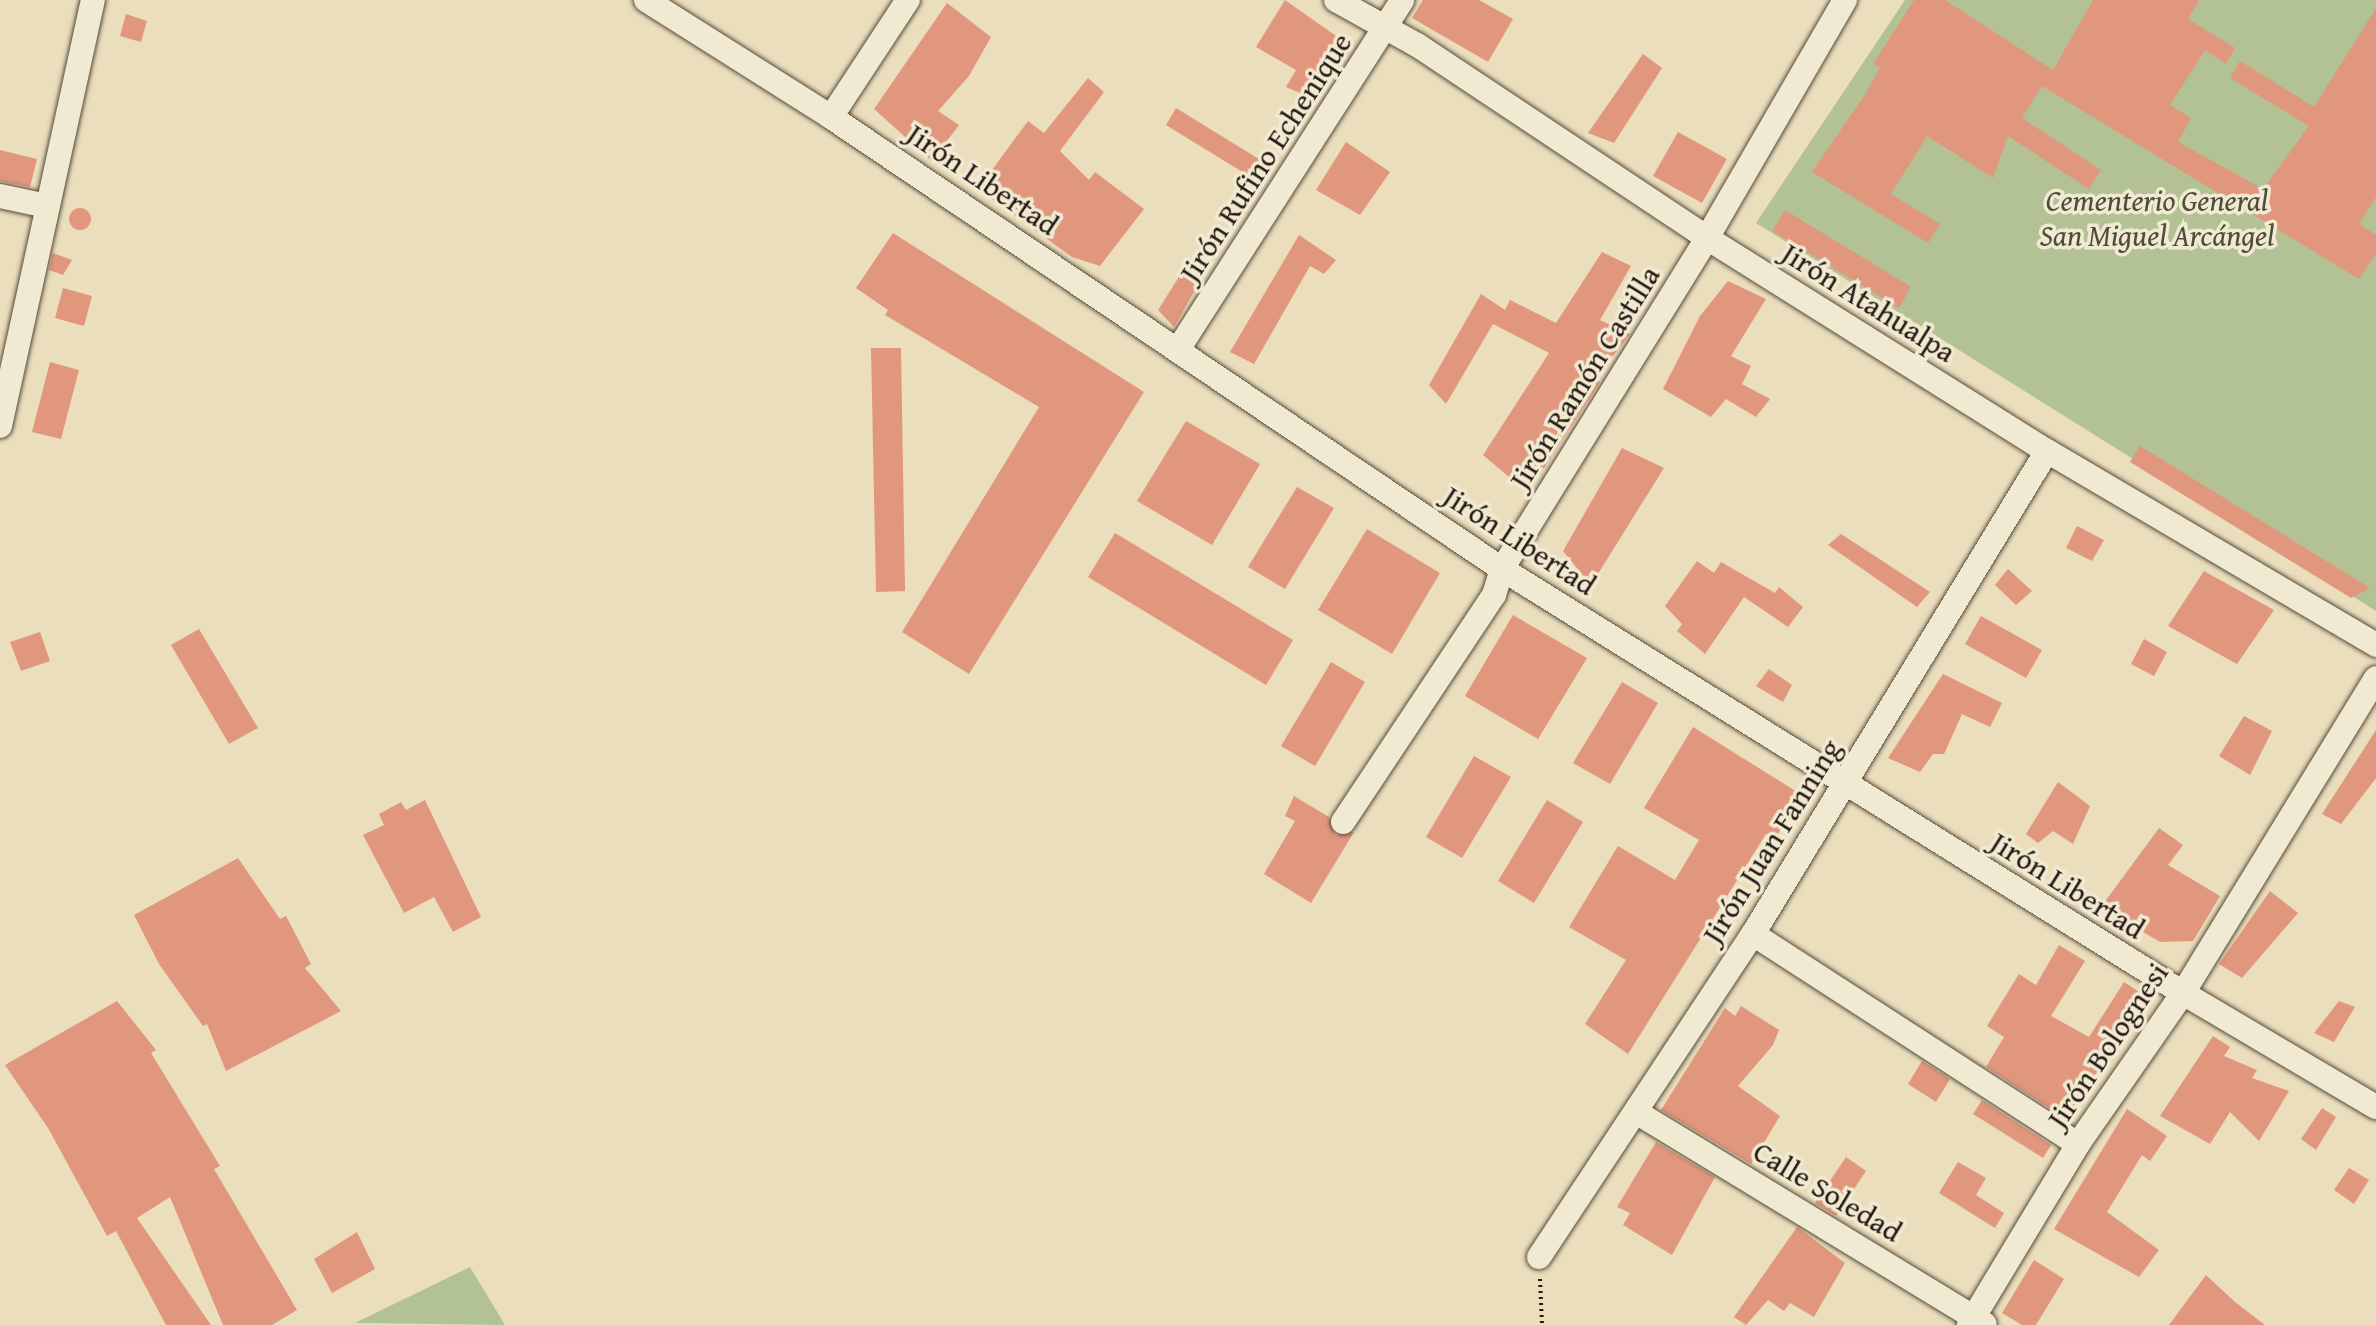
<!DOCTYPE html>
<meta charset="utf-8">
<style>
body{margin:0}
#map{position:relative;width:2376px;height:1325px;overflow:hidden;background:#eadebc;font-family:"Gentium Book Plus",serif}
div>[style]{position:absolute}
[style*='--x']{left:calc(var(--x)*1px);top:calc(var(--y)*1px);width:calc(var(--w)*1px);rotate:calc(var(--a)*1deg)}
.green>*{inset:0;background:#b2c294}
.building>*{inset:0;background:#e1977d}
.round{border-radius:50%}
.path>*{height:4px;margin-top:-2px;transform-origin:0;background:repeating-linear-gradient(90deg,#261912 0 2px,transparent 0 6px)}
.roads{filter:drop-shadow(0 0 2px #574a3c) drop-shadow(0 0 2px #574a3c)}
.minor>*{height:24px;margin:-12px;padding:0 12px;transform-origin:12px;border-radius:12px;background:#f1ead3}
span{translate:-50% -50%;white-space:nowrap;text-align:center;line-height:1.15;-webkit-text-stroke:7px #f1ead3;paint-order:stroke}
.street-label{font-size:30px;color:#261912}
.park-label{font-size:30px;color:#504c39;font-style:italic}
</style>
<div id="map">
<div class="green">
<i style="clip-path:polygon(1905px 0,2376px 0,2376px 611px,1756px 223px)"></i>
<i style="clip-path:polygon(470px 1267px,505px 1325px,355px 1323px)"></i>
</div>
<div class="building">
<i style="clip-path:polygon(1285px 0,1339px 38px,1305px 95px,1286px 87px,1296px 70px,1256px 47px)"></i>
<i style="clip-path:polygon(1423px 0,1479px 0,1513px 19px,1488px 62px,1412px 18px)"></i>
<i style="clip-path:polygon(1914px 0,1945px 0,2053px 70px,2093px 0,2199px 0,2188px 19px,2235px 48px,2226px 64px,2205px 50px,2170px 105px,2191px 118px,2178px 142px,2263px 189px,2309px 126px,2230px 78px,2240px 61px,2314px 107px,2376px 8px,2376px 197px,2359px 224px,2376px 235px,2376px 254px,2359px 279px,2042px 86px,2022px 118px,2101px 170px,2089px 189px,2008px 136px,1993px 178px,1927px 136px,1891px 194px,1940px 224px,1928px 243px,1812px 172px,1864px 96px,1880px 68px,1873px 64px)"></i>
<i style="clip-path:polygon(947px 3px,991px 37px,969px 76px,938px 111px,959px 125px,932px 161px,874px 109px)"></i>
<i style="clip-path:polygon(126px 14px,147px 21px,141px 42px,120px 36px)"></i>
<i style="clip-path:polygon(1643px 54px,1662px 68px,1614px 143px,1588px 133px)"></i>
<i style="clip-path:polygon(1088px 78px,1104px 92px,1060px 151px,1089px 180px,1095px 172px,1144px 209px,1100px 266px,1072px 257px,978px 189px,1028px 121px,1044px 133px)"></i>
<i style="clip-path:polygon(1176px 108px,1267px 164px,1257px 181px,1166px 125px)"></i>
<i style="clip-path:polygon(1678px 132px,1727px 159px,1702px 203px,1653px 176px)"></i>
<i style="clip-path:polygon(1346px 142px,1390px 172px,1360px 215px,1316px 190px)"></i>
<i style="clip-path:polygon(0 150px,37px 159px,30px 187px,0 181px)"></i>
<i class="round" style="left:69px;top:208px;width:22px;height:22px"></i>
<i style="clip-path:polygon(1785px 210px,1911px 287px,1899px 308px,1772px 231px)"></i>
<i style="clip-path:polygon(893px 233px,1144px 392px,969px 674px,902px 632px,1039px 407px,885px 315px,888px 310px,856px 288px)"></i>
<i style="clip-path:polygon(1299px 235px,1336px 260px,1324px 274px,1310px 266px,1254px 364px,1230px 352px)"></i>
<i style="clip-path:polygon(1602px 252px,1631px 266px,1600px 320px,1630px 334px,1595px 379px,1600px 382px,1528px 493px,1483px 455px,1549px 353px,1493px 324px,1446px 404px,1429px 385px,1481px 294px,1505px 310px,1510px 300px,1556px 323px)"></i>
<i style="clip-path:polygon(53px 253px,72px 260px,63px 275px,49px 270px)"></i>
<i style="clip-path:polygon(1189px 261px,1207px 269px,1174px 327px,1158px 310px)"></i>
<i style="clip-path:polygon(1728px 281px,1766px 299px,1731px 356px,1751px 366px,1742px 384px,1770px 399px,1756px 417px,1726px 399px,1711px 417px,1663px 389px,1700px 316px)"></i>
<i style="clip-path:polygon(63px 288px,92px 296px,84px 326px,55px 318px)"></i>
<i style="clip-path:polygon(871px 348px,901px 348px,905px 591px,876px 592px)"></i>
<i style="clip-path:polygon(50px 362px,79px 370px,61px 439px,32px 432px)"></i>
<i style="clip-path:polygon(1186px 421px,1260px 464px,1212px 545px,1137px 501px)"></i>
<i style="clip-path:polygon(2140px 446px,2370px 588px,2351px 598px,2130px 462px)"></i>
<i style="clip-path:polygon(1622px 448px,1664px 468px,1591px 585px,1563px 551px)"></i>
<i style="clip-path:polygon(1297px 487px,1334px 508px,1285px 589px,1248px 567px)"></i>
<i style="clip-path:polygon(2077px 526px,2104px 540px,2092px 561px,2066px 548px)"></i>
<i style="clip-path:polygon(1367px 529px,1440px 573px,1392px 654px,1318px 610px)"></i>
<i style="clip-path:polygon(1115px 533px,1293px 640px,1266px 685px,1088px 577px)"></i>
<i style="clip-path:polygon(1841px 534px,1930px 592px,1917px 607px,1828px 545px)"></i>
<i style="clip-path:polygon(1697px 561px,1714px 573px,1721px 562px,1775px 593px,1779px 587px,1803px 607px,1788px 627px,1744px 597px,1705px 654px,1677px 631px,1682px 624px,1665px 606px)"></i>
<i style="clip-path:polygon(2008px 569px,2032px 591px,2016px 605px,1995px 585px)"></i>
<i style="clip-path:polygon(2204px 571px,2274px 610px,2237px 664px,2168px 626px)"></i>
<i style="clip-path:polygon(1513px 615px,1587px 658px,1538px 739px,1465px 696px)"></i>
<i style="clip-path:polygon(1981px 616px,2042px 650px,2026px 678px,1965px 644px)"></i>
<i style="clip-path:polygon(199px 629px,258px 728px,229px 744px,171px 645px)"></i>
<i style="clip-path:polygon(40px 632px,50px 661px,21px 671px,10px 642px)"></i>
<i style="clip-path:polygon(2144px 639px,2167px 652px,2154px 676px,2131px 664px)"></i>
<i style="clip-path:polygon(1331px 662px,1365px 682px,1315px 766px,1281px 746px)"></i>
<i style="clip-path:polygon(1769px 669px,1792px 685px,1783px 702px,1756px 686px)"></i>
<i style="clip-path:polygon(1943px 674px,2002px 703px,1990px 727px,1962px 714px,1944px 754px,1933px 754px,1920px 772px,1888px 758px)"></i>
<i style="clip-path:polygon(1622px 682px,1658px 703px,1610px 784px,1573px 763px)"></i>
<i style="clip-path:polygon(2244px 716px,2272px 731px,2250px 775px,2219px 756px)"></i>
<i style="clip-path:polygon(1693px 727px,1802px 795px,1775px 839px,1766px 834px,1628px 1054px,1585px 1024px,1626px 960px,1569px 927px,1618px 846px,1675px 880px,1699px 840px,1644px 808px)"></i>
<i style="clip-path:polygon(2376px 730px,2376px 778px,2341px 824px,2322px 814px)"></i>
<i style="clip-path:polygon(1474px 756px,1511px 777px,1462px 858px,1426px 837px)"></i>
<i style="clip-path:polygon(2058px 782px,2090px 806px,2073px 844px,2053px 831px,2038px 843px,2026px 834px)"></i>
<i style="clip-path:polygon(1294px 796px,1329px 817px,1335px 835px,1354px 832px,1311px 903px,1264px 874px,1295px 821px,1285px 816px)"></i>
<i style="clip-path:polygon(425px 800px,481px 917px,453px 932px,434px 897px,404px 913px,363px 835px,384px 825px,379px 814px,401px 802px,406px 810px)"></i>
<i style="clip-path:polygon(1547px 800px,1583px 822px,1534px 903px,1498px 881px)"></i>
<i style="clip-path:polygon(2159px 828px,2183px 845px,2168px 865px,2220px 896px,2193px 941px,2160px 942px,2101px 907px)"></i>
<i style="clip-path:polygon(238px 858px,280px 919px,286px 916px,311px 964px,305px 968px,341px 1011px,226px 1071px,207px 1024px,203px 1026px,159px 964px,134px 915px)"></i>
<i style="clip-path:polygon(2270px 891px,2298px 913px,2242px 978px,2219px 964px)"></i>
<i style="clip-path:polygon(2059px 945px,2085px 961px,2051px 1016px,2089px 1037px,2124px 982px,2144px 995px,2068px 1120px,1986px 1067px,2004px 1037px,1987px 1026px,2019px 974px,2036px 985px)"></i>
<i style="clip-path:polygon(117px 1001px,156px 1050px,151px 1053px,220px 1166px,214px 1169px,297px 1310px,272px 1325px,223px 1325px,170px 1197px,137px 1218px,211px 1325px,166px 1325px,116px 1231px,107px 1236px,48px 1128px,5px 1065px)"></i>
<i style="clip-path:polygon(2339px 1001px,2355px 1007px,2334px 1042px,2314px 1033px)"></i>
<i style="clip-path:polygon(1741px 1006px,1779px 1030px,1773px 1045px,1738px 1086px,1780px 1116px,1751px 1164px,1661px 1110px,1725px 1008px,1735px 1016px)"></i>
<i style="clip-path:polygon(2213px 1036px,2230px 1047px,2224px 1056px,2257px 1070px,2252px 1078px,2289px 1091px,2259px 1141px,2230px 1112px,2210px 1144px,2160px 1116px)"></i>
<i style="clip-path:polygon(1922px 1061px,1950px 1079px,1936px 1102px,1908px 1084px)"></i>
<i style="clip-path:polygon(1982px 1100px,2051px 1145px,2043px 1158px,1973px 1114px)"></i>
<i style="clip-path:polygon(2322px 1108px,2336px 1117px,2316px 1150px,2301px 1139px)"></i>
<i style="clip-path:polygon(2127px 1109px,2167px 1136px,2150px 1161px,2142px 1155px,2107px 1212px,2159px 1250px,2139px 1277px,2054px 1229px)"></i>
<i style="clip-path:polygon(1656px 1142px,1715px 1177px,1672px 1255px,1623px 1225px,1630px 1213px,1617px 1207px)"></i>
<i style="clip-path:polygon(1846px 1157px,1866px 1171px,1836px 1216px,1815px 1203px)"></i>
<i style="clip-path:polygon(1958px 1162px,1986px 1178px,1976px 1195px,2004px 1213px,1995px 1228px,1939px 1193px)"></i>
<i style="clip-path:polygon(2349px 1168px,2369px 1180px,2354px 1204px,2334px 1190px)"></i>
<i style="clip-path:polygon(1797px 1227px,1845px 1263px,1814px 1317px,1790px 1303px,1784px 1311px,1768px 1300px,1746px 1325px,1734px 1317px)"></i>
<i style="clip-path:polygon(357px 1232px,375px 1269px,332px 1293px,314px 1259px)"></i>
<i style="clip-path:polygon(2034px 1260px,2064px 1279px,2036px 1325px,2022px 1325px,2002px 1313px)"></i>
<i style="clip-path:polygon(2206px 1275px,2235px 1302px,2265px 1325px,2169px 1325px)"></i>
</div>
<div class="path">
<i style="--x:1540;--y:1279;--w:46;--a:87.5"></i>
</div>
<div class="roads">
<div class="minor">
<i style="--x:646;--y:0;--w:219;--a:32.3"></i>
<i style="--x:831;--y:117;--w:809;--a:33.97"></i>
<i style="--x:1502;--y:569;--w:802;--a:31.91"></i>
<i style="--x:2183;--y:993;--w:224;--a:30.6"></i>
<i style="--x:1336;--y:0;--w:93;--a:29.1"></i>
<i style="--x:1417;--y:45;--w:348;--a:33.6"></i>
<i style="--x:1707;--y:238;--w:401;--a:32.1"></i>
<i style="--x:2047;--y:451;--w:382;--a:30.5"></i>
<i style="--x:831;--y:117;--w:140;--a:-56.7"></i>
<i style="--x:0;--y:196;--w:48;--a:12"></i>
<i style="--x:1179;--y:348;--w:413;--a:-57.3"></i>
<i style="--x:0;--y:426;--w:436;--a:-77.7"></i>
<i style="--x:1343;--y:822;--w:273;--a:-56.4"></i>
<i style="--x:1494;--y:595;--w:27;--a:-73"></i>
<i style="--x:1502;--y:569;--w:389;--a:-58.2"></i>
<i style="--x:1707;--y:238;--w:275;--a:-59.9"></i>
<i style="--x:1753;--y:934;--w:387;--a:32.9"></i>
<i style="--x:1636;--y:1112;--w:408;--a:31.3"></i>
<i style="--x:1539;--y:1257;--w:387;--a:-56.5"></i>
<i style="--x:1753;--y:934;--w:565;--a:-58.67"></i>
<i style="--x:1969;--y:1325;--w:211;--a:-58.9"></i>
<i style="--x:2078;--y:1144;--w:184;--a:-55.2"></i>
<i style="--x:2183;--y:993;--w:369;--a:-58.5"></i>
</div>
</div>
<div class="street-label">
<span style="left:1265px;top:157px;rotate:-57deg">Jirón Rufino Echenique</span>
<span style="left:983px;top:179px;rotate:34deg">Jirón Libertad</span>
<span style="left:1869px;top:302px;rotate:32deg">Jirón Atahualpa</span>
<span style="left:1584px;top:377px;rotate:-58deg">Jirón Ramón Castilla</span>
<span style="left:1520px;top:540px;rotate:33deg">Jirón Libertad</span>
<span style="left:1771px;top:841px;rotate:-58deg">Jirón Juan Fanning</span>
<span style="left:2068px;top:885px;rotate:32deg">Jirón Libertad</span>
<span style="left:2107px;top:1045px;rotate:-56deg">Jirón Bolognesi</span>
<span style="left:1828px;top:1191px;rotate:31deg">Calle Soledad</span>
</div>
<div class="park-label">
<span style="left:2157px;top:217px">Cementerio General<br>San Miguel Arcángel</span>
</div>
</div>
